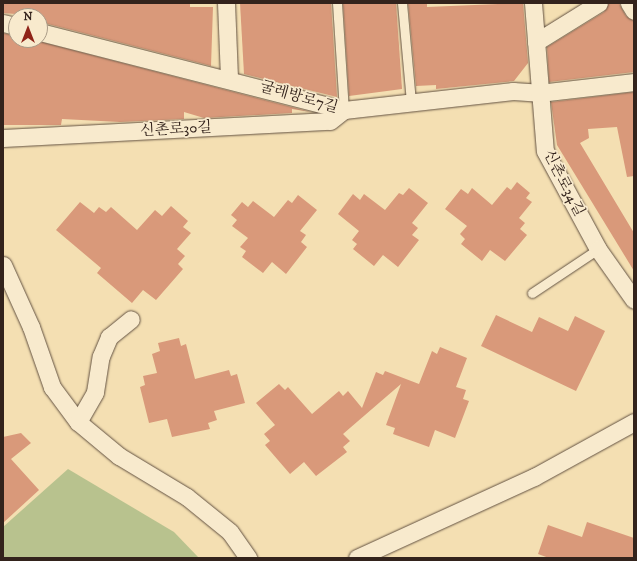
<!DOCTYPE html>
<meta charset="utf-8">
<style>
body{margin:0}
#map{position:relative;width:637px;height:561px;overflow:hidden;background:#f4dfb2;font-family:"IM FELL DW Pica","Noto Serif KR",serif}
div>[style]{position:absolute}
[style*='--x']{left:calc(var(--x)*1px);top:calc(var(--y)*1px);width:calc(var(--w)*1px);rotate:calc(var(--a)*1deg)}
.green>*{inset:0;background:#b8c28e}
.building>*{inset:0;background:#d9997a}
.roads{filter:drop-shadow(0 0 1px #635242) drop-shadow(0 0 1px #635242)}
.service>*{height:9px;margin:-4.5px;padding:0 4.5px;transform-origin:4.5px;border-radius:4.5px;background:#f8eacd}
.minor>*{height:17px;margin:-8.5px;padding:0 8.5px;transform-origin:8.5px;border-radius:8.5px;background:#f8eacd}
span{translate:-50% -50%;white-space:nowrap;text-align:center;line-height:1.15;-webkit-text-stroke:3.5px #f8eacd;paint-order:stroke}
.street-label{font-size:15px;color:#33231c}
.frame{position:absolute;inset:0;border:4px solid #33231c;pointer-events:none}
.north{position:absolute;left:8px;top:8px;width:40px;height:40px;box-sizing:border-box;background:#f8eacd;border:1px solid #a99a86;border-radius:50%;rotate:0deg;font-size:11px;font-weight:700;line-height:16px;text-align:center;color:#33231c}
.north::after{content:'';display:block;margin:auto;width:14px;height:18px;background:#8f2418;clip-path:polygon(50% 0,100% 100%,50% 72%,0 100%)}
</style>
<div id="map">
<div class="green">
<i style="clip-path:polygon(68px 469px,174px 532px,199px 558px,3px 558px,3px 527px)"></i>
</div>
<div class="building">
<i style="clip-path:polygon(3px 3px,190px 3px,190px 7px,213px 7px,211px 66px,40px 22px,40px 16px,3px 13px)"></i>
<i style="clip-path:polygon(240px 3px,331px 3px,337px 97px,244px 74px)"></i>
<i style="clip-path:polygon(343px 3px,396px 3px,402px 89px,349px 96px)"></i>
<i style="clip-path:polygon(408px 3px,427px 3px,427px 7px,523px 3px,528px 63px,514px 81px,436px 89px,436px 85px,416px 86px)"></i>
<i style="clip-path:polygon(609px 3px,619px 3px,626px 16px,634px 21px,634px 72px,549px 82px,547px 47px,604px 12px)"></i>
<i style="clip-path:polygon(3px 33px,16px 36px,16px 40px,34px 40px,311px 112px,292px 109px,292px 113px,204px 118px,184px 112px,184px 119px,120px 122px,62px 119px,61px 125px,3px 125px)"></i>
<i style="clip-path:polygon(634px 92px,634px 176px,627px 177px,617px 127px,588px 129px,589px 138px,580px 143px,634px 233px,634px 271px,557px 145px,551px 102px)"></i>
<i style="clip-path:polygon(517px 182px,530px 193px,526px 198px,532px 202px,519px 218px,525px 223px,520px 229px,527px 235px,505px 261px,490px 250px,482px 261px,461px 244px,465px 239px,460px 234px,467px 226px,445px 209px,461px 189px,468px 194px,472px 188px,492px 205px,507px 187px,511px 190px)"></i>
<i style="clip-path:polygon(409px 188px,428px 203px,412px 223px,418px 228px,412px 235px,419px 240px,398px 267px,383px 255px,374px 266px,353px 249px,357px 244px,352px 240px,359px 231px,338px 214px,353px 194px,360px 200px,364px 194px,385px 210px,399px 193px,403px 195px)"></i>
<i style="clip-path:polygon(298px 195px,317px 210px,300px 231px,306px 235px,301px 242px,307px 247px,286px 274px,272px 262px,263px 273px,242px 257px,246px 251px,240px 247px,248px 238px,232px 226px,237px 220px,231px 215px,242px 202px,248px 207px,253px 201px,274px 217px,288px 200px,292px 203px)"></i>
<i style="clip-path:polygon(80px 202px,94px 213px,99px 207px,106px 212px,111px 207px,137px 230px,155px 210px,162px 216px,171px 206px,188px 221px,183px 227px,191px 233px,177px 249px,185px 256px,178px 264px,183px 269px,156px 300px,143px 290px,132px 303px,97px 273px,101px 268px,56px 230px)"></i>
<i style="clip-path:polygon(496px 315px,532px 332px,539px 317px,568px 331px,575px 316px,605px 331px,576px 391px,481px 346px)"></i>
<i style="clip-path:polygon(179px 338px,181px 346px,186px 344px,195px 379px,229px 370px,231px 376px,237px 374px,245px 403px,214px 411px,217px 420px,208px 423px,210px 429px,172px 437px,167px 419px,149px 423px,140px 387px,145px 385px,143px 376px,157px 373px,152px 354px,160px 351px,158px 343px)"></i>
<i style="clip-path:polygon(440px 347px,467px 358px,456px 387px,466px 390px,463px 399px,469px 401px,455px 438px,435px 430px,429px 447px,393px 434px,395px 428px,386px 425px,401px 384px,343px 434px,350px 441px,343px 447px,347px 452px,316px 476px,304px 462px,290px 474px,265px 445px,270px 441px,264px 434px,275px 425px,256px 403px,279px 384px,285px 390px,288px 387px,312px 414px,339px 391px,343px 396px,348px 391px,362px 408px,376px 372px,383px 375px,385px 371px,419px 384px,432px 351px,437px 354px)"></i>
<i style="clip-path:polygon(21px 433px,31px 443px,11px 459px,39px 490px,3px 523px,3px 437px)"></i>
<i style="clip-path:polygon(587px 522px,634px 538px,634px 558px,549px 558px,538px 554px,548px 525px,582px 537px)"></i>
</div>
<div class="roads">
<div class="service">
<i style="--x:337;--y:3;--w:107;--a:86.3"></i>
<i style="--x:402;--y:3;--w:98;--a:84.8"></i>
<i style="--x:532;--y:293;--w:79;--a:-33.7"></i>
</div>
<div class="minor">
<i style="--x:226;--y:3;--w:75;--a:87.7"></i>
<i style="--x:533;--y:3;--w:148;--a:85.4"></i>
<i style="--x:545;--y:151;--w:111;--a:61.6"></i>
<i style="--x:598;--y:249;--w:62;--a:54.8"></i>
<i style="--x:629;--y:3;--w:9;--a:58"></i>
<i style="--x:3;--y:23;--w:13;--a:13"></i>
<i style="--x:40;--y:32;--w:314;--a:14.4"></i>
<i style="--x:344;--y:110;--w:170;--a:-6.4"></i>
<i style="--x:513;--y:91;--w:26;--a:4"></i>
<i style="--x:539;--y:93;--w:96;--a:-6.6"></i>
<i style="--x:536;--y:42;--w:74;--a:-31.8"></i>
<i style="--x:3;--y:138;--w:327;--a:-3"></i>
<i style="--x:330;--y:121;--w:18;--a:-38"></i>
<i style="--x:3;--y:265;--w:68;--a:65.7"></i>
<i style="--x:31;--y:327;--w:64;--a:70.7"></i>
<i style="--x:52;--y:387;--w:44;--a:53.4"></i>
<i style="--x:78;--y:422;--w:53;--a:39.7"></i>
<i style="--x:119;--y:456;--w:79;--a:31.1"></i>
<i style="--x:187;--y:497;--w:55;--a:39.1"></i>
<i style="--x:230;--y:532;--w:32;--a:55"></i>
<i style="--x:78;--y:422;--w:34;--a:-60"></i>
<i style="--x:95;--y:392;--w:36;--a:-81"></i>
<i style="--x:101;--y:356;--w:21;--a:-67"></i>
<i style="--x:109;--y:337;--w:28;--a:-39"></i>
<i style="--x:357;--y:558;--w:195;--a:-24.6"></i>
<i style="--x:534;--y:477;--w:114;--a:-28.8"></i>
</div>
</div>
<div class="street-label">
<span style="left:299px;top:97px;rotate:16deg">굴레방로7길</span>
<span style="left:176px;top:129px;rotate:-3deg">신촌로30길</span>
<span style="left:564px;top:183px;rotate:63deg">신촌로34길</span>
</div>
<div class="frame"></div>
<div class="north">N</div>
</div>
